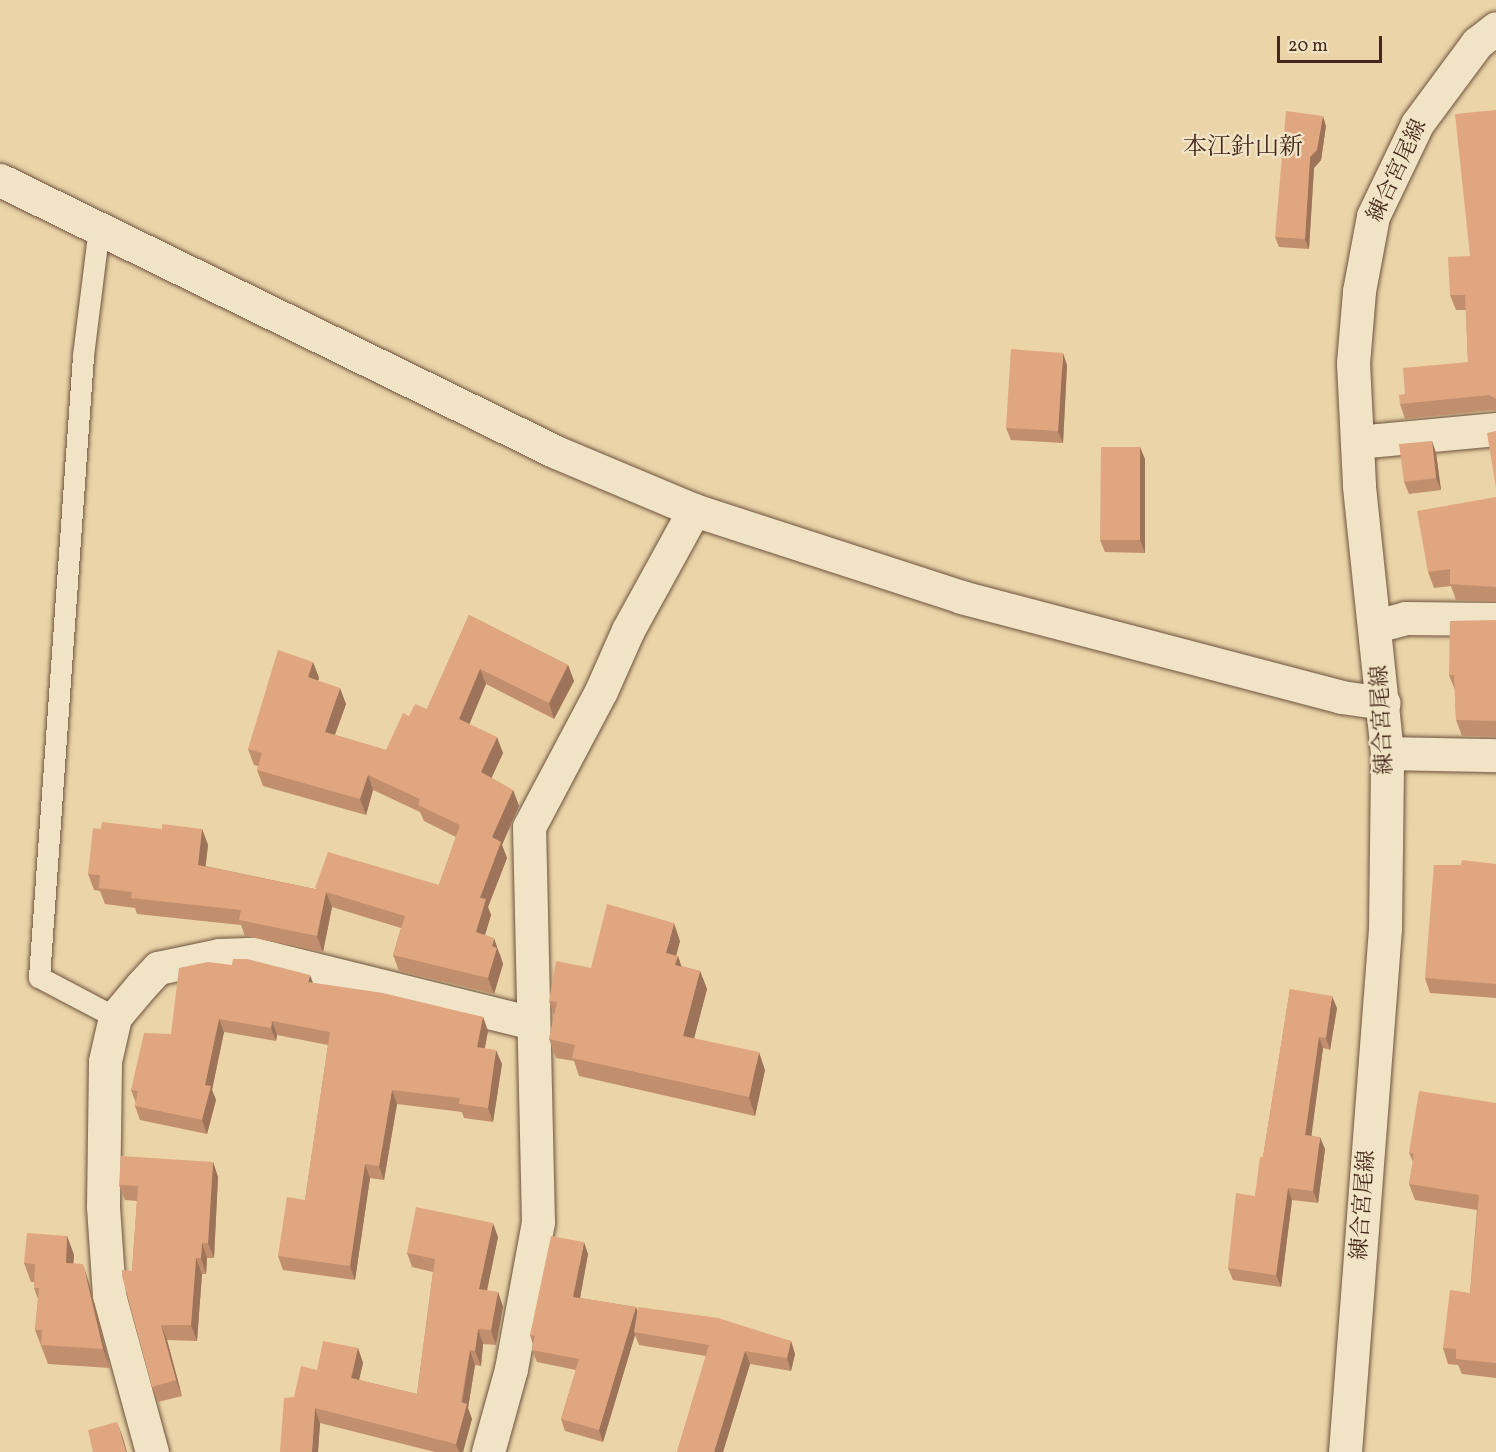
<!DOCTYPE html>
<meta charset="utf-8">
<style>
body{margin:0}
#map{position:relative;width:1496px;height:1452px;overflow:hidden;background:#ead4a8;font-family:Vollkorn,"Noto Serif JP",serif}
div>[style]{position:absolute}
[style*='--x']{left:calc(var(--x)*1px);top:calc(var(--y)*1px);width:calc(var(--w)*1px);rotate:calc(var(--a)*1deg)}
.roads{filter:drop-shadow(0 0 2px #6e533e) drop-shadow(0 0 2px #6e533e)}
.service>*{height:21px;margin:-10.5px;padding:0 10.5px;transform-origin:10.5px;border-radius:10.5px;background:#f1e3c6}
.minor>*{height:33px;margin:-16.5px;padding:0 16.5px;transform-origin:16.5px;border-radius:16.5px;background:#f1e3c6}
.secondary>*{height:33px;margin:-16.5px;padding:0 16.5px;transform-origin:16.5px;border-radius:16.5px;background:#f1e3c6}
.wall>*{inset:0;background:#c18f6e}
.shaded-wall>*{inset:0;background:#9d745a}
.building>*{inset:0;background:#e0a680}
span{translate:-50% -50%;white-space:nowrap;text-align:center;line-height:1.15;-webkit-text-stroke:4.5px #f1e3c6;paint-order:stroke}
.street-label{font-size:22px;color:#45281b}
.neighbourhood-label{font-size:24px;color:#45281b}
.scale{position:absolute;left:1277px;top:36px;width:105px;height:27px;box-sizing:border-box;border:3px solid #45281b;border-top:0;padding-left:8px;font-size:18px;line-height:21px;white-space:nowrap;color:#45281b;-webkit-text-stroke:4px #f1e3c6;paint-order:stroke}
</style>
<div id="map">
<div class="roads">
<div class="service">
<i style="--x:99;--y:227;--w:130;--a:97.1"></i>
<i style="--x:83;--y:356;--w:623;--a:94.05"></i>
<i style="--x:39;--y:977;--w:86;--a:27.8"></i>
</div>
<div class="minor">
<i style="--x:0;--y:180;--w:619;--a:26.07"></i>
<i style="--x:556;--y:452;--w:150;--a:22.8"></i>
<i style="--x:694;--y:510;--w:281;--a:18"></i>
<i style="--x:961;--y:597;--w:393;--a:14.7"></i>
<i style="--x:1341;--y:697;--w:43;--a:7.9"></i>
<i style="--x:1357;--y:442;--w:140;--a:-5.3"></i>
<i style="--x:1376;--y:626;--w:30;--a:-15"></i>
<i style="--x:1405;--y:618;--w:91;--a:0.6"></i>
<i style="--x:1387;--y:753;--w:109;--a:1.1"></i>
<i style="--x:152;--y:1452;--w:163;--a:-105.3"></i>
<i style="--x:109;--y:1295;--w:89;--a:-93.9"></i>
<i style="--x:103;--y:1206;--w:145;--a:-89.2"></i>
<i style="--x:105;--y:1061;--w:45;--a:-77.2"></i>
<i style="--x:115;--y:1017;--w:40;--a:-50"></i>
<i style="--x:141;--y:986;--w:25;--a:-47"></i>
<i style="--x:158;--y:968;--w:62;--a:-12"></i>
<i style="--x:219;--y:955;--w:35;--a:-2"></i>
<i style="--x:254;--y:954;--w:287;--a:13.9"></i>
<i style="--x:488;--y:1452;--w:86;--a:-74.5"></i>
<i style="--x:511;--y:1369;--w:149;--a:-79.6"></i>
<i style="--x:538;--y:1222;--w:395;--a:-91.3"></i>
<i style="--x:529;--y:827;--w:154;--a:-62.1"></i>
<i style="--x:601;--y:691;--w:67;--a:-66.1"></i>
<i style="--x:628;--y:630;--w:137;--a:-61.2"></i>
</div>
<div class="secondary">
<i style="--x:1345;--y:1452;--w:525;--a:-85.63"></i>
<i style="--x:1385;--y:929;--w:176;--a:-89.3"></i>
<i style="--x:1387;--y:753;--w:269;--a:-96"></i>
<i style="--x:1359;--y:485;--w:122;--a:-92.8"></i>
<i style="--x:1353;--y:363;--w:72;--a:-85.2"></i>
<i style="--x:1359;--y:291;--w:76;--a:-79.4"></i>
<i style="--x:1373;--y:216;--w:102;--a:-64.4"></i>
<i style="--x:1417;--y:124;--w:101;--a:-53.5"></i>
<i style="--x:1477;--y:43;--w:24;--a:-38"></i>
</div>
</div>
<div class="wall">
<i style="clip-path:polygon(1496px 110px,1496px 411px,1494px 410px,1405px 419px,1400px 404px,1405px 394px,1468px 362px,1466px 310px,1456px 310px,1450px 295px,1470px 256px)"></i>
<i style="clip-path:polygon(1326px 126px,1321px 160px,1314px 168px,1309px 249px,1279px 247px,1275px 237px)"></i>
<i style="clip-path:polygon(1067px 365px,1063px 443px,1011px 440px,1006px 428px)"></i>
<i style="clip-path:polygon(1432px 441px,1436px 453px,1441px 490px,1409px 494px,1404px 482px)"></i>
<i style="clip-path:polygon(1145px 459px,1145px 553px,1105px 552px,1100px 540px)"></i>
<i style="clip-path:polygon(1496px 498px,1496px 602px,1456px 600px,1451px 586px,1434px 588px,1428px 572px)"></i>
<i style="clip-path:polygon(469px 615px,568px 665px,574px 681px,554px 719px,486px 684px,469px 724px,503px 753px,491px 778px,513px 790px,519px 806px,502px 845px,507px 858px,488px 907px,491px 915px,485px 935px,500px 954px,503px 964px,494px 994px,399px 971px,393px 955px,401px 928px,332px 907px,323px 952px,245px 936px,241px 925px,137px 914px,135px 908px,105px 904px,100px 891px,94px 890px,88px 874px,101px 829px,202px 829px,208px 845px,205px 866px,315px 889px,439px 885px,456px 837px,424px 821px,420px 812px,373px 790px,366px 815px,263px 786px,257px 770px,258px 766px,254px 765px,248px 749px,313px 662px,319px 678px,318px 681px,346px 704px,335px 735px,386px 750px,409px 716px,427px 709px)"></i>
<i style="clip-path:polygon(1496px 620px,1496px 737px,1462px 736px,1456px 720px,1455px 690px,1449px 675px)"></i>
<i style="clip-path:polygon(1496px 864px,1496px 998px,1430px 993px,1425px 978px)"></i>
<i style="clip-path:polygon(680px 941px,676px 956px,678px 956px,681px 966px,700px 971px,707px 989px,694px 1038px,765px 1070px,755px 1116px,579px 1076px,574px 1061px,556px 1058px,549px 1039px,554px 1016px,549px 1001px,591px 968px)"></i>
<i style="clip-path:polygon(313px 983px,483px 1017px,488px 1031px,485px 1048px,502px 1064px,493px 1122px,464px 1118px,462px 1112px,397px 1104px,384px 1180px,370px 1178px,355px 1280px,283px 1270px,278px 1256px,305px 1200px,328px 1045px,277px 1035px,276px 1041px,224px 1032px,212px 1090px,216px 1100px,207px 1134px,140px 1120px,135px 1106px,136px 1103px,131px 1090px,171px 1034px)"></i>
<i style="clip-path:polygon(1290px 989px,1337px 1008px,1330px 1050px,1323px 1048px,1311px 1135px,1325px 1149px,1318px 1203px,1292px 1200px,1281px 1287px,1233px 1280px,1228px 1268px,1255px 1196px,1263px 1157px)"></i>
<i style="clip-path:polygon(1496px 1103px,1496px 1378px,1462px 1374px,1458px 1365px,1448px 1364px,1443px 1348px,1470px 1293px,1477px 1210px,1415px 1200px,1409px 1184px,1413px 1162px,1409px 1153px)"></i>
<i style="clip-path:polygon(213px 1162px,218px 1177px,214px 1258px,207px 1258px,206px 1274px,202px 1274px,197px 1341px,167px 1340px,182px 1396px,158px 1402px,152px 1387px,132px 1271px,137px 1201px,125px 1200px,119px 1185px)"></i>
<i style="clip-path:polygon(67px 1236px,74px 1255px,73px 1263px,89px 1283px,110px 1368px,48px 1364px,35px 1330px,38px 1299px,34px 1288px,34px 1282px,31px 1282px,24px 1263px)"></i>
<i style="clip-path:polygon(498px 1237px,487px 1291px,498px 1292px,503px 1307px,496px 1345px,483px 1344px,481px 1366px,475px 1365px,468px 1408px,472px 1419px,463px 1452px,435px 1452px,320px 1423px,318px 1452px,280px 1452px,294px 1397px,317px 1370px,358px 1348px,363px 1363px,359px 1380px,417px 1394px,433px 1272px,412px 1267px,407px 1253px)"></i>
<i style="clip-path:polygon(588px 1254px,580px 1298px,636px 1307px,638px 1312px,791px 1341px,795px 1354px,791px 1371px,750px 1364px,723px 1452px,677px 1452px,706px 1356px,639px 1345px,635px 1335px,603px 1442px,565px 1431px,561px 1419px,576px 1370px,537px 1362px,532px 1350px,533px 1345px,530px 1335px)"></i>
</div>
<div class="shaded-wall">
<i style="clip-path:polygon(1323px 116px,1326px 126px,1321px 160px,1314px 168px,1309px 249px,1305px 239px,1310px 157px)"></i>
<i style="clip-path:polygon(1063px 353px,1067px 365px,1063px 443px,1058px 431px)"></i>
<i style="clip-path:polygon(1432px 441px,1436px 453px,1441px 490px,1436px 478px)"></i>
<i style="clip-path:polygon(1140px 447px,1145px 459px,1145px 553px,1140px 540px)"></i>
<i style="clip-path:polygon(313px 662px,319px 678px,314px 693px,308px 677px)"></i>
<i style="clip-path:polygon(568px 665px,574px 681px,554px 719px,549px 703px)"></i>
<i style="clip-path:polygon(480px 669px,486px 684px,465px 735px,459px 719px)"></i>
<i style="clip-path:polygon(340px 688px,346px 704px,330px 748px,325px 732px)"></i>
<i style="clip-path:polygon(497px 737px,503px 753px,487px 788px,481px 772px)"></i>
<i style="clip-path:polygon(368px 775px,373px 790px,366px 815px,360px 799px)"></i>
<i style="clip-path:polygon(513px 790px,519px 806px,502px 845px,507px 858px,488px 907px,491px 915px,481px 948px,476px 932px,480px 898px,492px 837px)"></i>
<i style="clip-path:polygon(202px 829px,208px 845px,204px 881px,198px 865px)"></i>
<i style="clip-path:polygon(326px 892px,332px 907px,323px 952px,317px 936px)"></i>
<i style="clip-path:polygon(674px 923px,680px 941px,672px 971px,666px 953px)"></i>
<i style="clip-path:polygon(494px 938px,503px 964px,494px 994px,488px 978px,492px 946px)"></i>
<i style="clip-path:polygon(678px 956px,684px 974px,675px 965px)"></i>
<i style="clip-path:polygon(700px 971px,707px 989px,690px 1054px,683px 1036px)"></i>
<i style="clip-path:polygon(310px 975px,315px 988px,308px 982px)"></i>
<i style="clip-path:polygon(1332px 996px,1337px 1008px,1330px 1050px,1326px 1038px)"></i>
<i style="clip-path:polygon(483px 1017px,488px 1031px,482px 1061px,477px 1047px)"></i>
<i style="clip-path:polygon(219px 1019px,224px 1032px,212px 1090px,216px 1100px,207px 1134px,202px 1120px,205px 1085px)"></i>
<i style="clip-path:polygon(272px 1021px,277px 1035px,276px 1041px,271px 1028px)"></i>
<i style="clip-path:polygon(1319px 1037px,1323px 1048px,1310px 1147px,1305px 1135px)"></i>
<i style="clip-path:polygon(496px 1050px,502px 1064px,493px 1122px,488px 1108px)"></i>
<i style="clip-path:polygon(759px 1052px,765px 1070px,755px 1116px,749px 1097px)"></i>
<i style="clip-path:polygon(392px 1090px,397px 1104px,384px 1180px,379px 1166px)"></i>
<i style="clip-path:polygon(1320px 1137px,1325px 1149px,1318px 1203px,1313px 1191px)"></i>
<i style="clip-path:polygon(213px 1162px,218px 1177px,214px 1258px,208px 1243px)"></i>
<i style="clip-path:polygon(365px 1164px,370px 1178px,355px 1280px,350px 1266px)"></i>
<i style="clip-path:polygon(1288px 1188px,1292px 1200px,1281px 1287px,1276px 1275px)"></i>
<i style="clip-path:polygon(493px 1223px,498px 1237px,484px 1304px,479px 1289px)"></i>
<i style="clip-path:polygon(67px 1236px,74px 1255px,72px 1281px,66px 1263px)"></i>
<i style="clip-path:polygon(584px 1242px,588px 1254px,578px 1309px,573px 1297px)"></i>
<i style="clip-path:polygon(202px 1243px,207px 1258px,206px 1274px,201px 1258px)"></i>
<i style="clip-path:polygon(196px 1258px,202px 1274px,197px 1341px,191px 1325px)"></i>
<i style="clip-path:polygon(83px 1264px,89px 1283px,110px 1368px,103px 1349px)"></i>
<i style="clip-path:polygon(498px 1292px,503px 1307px,496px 1345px,491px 1330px)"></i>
<i style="clip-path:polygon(636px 1307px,640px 1319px,634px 1332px,635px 1335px,603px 1442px,599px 1430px)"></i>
<i style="clip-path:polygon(161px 1325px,167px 1340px,182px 1396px,176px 1380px)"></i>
<i style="clip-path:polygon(478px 1329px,483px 1344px,481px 1366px,475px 1351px)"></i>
<i style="clip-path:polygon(791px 1341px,795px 1354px,791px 1371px,787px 1358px)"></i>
<i style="clip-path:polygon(358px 1348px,363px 1363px,356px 1393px,351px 1378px)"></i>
<i style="clip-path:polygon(470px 1350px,475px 1365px,468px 1408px,472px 1419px,463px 1452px,459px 1452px,456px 1444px)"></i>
<i style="clip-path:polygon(745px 1351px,750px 1364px,723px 1452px,714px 1452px)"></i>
<i style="clip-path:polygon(315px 1408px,320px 1423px,318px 1452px,312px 1452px)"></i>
<i style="clip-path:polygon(117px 1422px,123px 1438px,127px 1452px,126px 1452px)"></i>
</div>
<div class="building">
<i style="clip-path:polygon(1496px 110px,1496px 399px,1489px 395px,1400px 404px,1399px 395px,1405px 394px,1403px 368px,1468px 362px,1465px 295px,1450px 295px,1448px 257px,1470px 256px,1455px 114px)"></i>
<i style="clip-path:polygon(1286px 111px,1323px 116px,1317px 150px,1310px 157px,1305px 239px,1275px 237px)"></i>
<i style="clip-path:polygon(1011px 349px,1063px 353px,1058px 431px,1006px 428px)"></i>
<i style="clip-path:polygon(1496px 431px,1496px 488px,1487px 433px)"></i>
<i style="clip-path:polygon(1432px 441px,1436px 478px,1404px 482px,1399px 444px)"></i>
<i style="clip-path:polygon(1101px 447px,1140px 447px,1140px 540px,1100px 540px)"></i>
<i style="clip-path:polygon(1496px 497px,1496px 587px,1450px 584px,1450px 569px,1428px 572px,1417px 511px)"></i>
<i style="clip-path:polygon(469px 615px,568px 665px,549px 703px,480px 669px,459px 719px,497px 737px,481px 772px,513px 790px,492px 837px,501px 842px,480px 898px,486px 899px,476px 932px,494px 938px,492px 946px,497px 948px,488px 978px,393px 955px,405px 916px,326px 892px,317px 936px,239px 920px,241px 910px,131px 898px,132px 892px,99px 888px,100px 875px,88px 874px,93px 828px,101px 829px,102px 822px,162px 829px,162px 824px,202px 829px,198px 865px,319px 890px,315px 888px,328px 852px,439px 885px,460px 825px,418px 805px,420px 799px,368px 775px,360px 799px,257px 770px,262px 753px,248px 749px,278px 650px,313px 662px,308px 677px,340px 688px,325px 732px,386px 750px,403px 713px,409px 716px,415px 704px,427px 709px)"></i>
<i style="clip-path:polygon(1496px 620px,1496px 721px,1456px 720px,1454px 675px,1449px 675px,1450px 621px)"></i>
<i style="clip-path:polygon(1462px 860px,1496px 864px,1496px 984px,1425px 978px,1434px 865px,1461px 865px)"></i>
<i style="clip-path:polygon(607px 904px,674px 923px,666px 953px,678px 956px,675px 965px,700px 971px,683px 1036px,759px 1052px,749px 1097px,572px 1058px,575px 1045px,549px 1039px,557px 1002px,549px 1001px,556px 961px,591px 968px)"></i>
<i style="clip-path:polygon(233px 959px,247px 959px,310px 975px,308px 982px,383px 993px,483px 1017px,477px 1047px,496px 1050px,488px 1108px,459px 1104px,460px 1098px,392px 1090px,379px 1166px,365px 1164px,350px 1266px,278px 1256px,287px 1197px,305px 1200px,330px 1032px,272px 1021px,271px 1028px,219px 1019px,205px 1085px,211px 1086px,202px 1120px,135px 1106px,138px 1091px,131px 1090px,144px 1033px,171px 1034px,179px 968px,208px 962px,232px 965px)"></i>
<i style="clip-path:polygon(1290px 989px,1332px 996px,1326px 1038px,1319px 1037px,1305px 1135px,1320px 1137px,1313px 1191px,1288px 1188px,1276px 1275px,1228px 1268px,1236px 1193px,1255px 1196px,1260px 1157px,1263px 1157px)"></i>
<i style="clip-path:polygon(1419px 1091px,1496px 1103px,1496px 1363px,1456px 1359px,1456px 1349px,1443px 1348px,1450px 1290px,1470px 1293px,1479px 1195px,1409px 1184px,1414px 1154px,1409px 1153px)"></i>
<i style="clip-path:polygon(121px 1156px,213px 1162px,208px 1243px,202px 1243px,201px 1258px,196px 1258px,191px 1325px,161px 1325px,176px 1380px,152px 1387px,122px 1276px,122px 1270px,132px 1271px,138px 1186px,119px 1185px)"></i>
<i style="clip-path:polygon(416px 1207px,493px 1223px,479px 1289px,498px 1292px,491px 1330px,478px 1329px,475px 1351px,470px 1350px,461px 1402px,467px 1404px,456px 1444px,315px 1408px,312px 1452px,280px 1452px,284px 1398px,294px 1397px,301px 1366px,317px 1370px,323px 1341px,358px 1348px,351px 1378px,417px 1394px,435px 1259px,407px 1253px)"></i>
<i style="clip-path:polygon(27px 1233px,67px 1236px,66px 1263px,83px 1264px,103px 1349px,41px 1345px,42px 1330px,35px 1330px,39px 1288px,34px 1288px,35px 1264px,24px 1263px)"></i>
<i style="clip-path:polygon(551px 1236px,584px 1242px,573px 1297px,636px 1307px,599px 1430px,561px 1419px,579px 1359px,532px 1350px,535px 1336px,530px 1335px)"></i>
<i style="clip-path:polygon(638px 1307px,718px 1318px,791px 1341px,787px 1358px,745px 1351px,714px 1452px,677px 1452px,709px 1345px,634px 1332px)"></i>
<i style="clip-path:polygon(117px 1422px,126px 1452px,93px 1452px,88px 1430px)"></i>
</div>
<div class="street-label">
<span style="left:1398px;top:171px;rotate:-65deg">練合宮尾線</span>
<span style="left:1383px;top:720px;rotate:-93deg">練合宮尾線</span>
<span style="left:1364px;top:1205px;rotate:-86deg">練合宮尾線</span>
</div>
<div class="neighbourhood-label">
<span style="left:1243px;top:149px">本江針山新</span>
</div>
<div class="scale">20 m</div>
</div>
